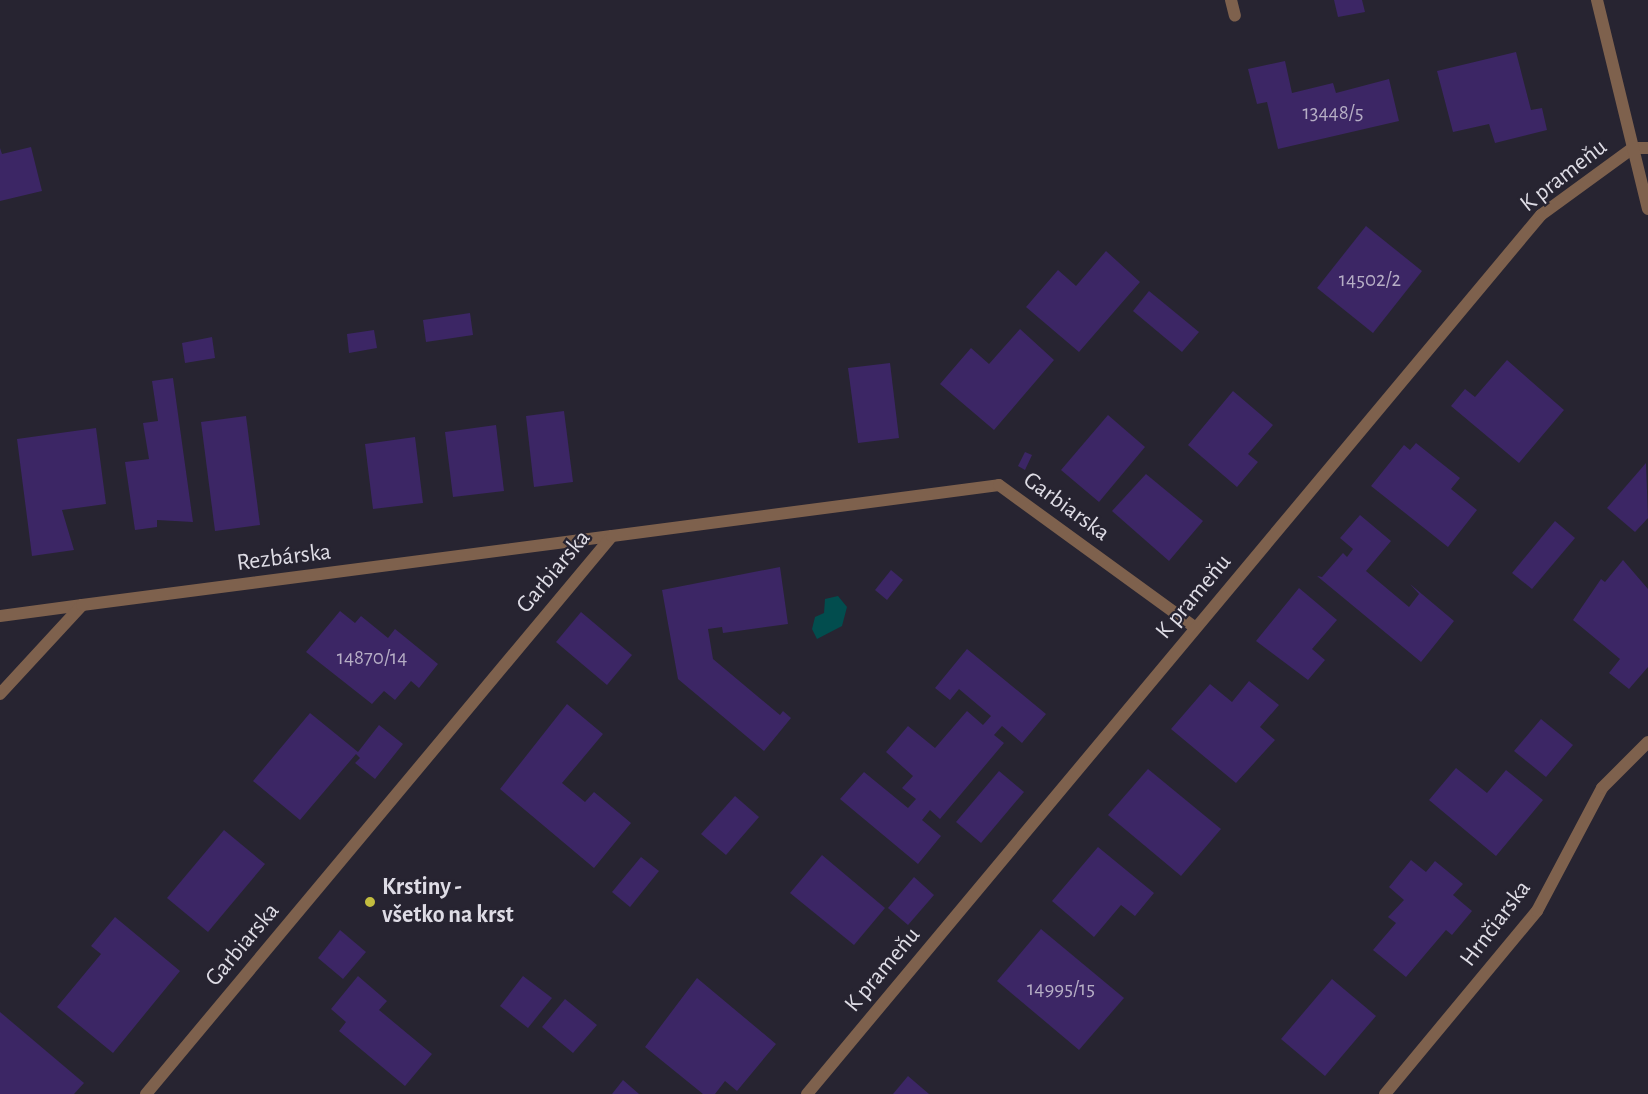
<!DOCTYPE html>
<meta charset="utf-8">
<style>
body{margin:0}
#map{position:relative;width:1648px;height:1094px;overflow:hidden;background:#272431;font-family:"Alegreya Sans",sans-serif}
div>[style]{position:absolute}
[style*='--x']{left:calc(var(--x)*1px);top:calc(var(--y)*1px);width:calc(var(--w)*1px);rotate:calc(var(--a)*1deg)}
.water>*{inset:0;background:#024d4e}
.building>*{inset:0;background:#3c2665}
.minor>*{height:12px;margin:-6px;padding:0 6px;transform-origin:6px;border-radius:6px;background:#7e614d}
.tertiary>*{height:12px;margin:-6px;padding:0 6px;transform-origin:6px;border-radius:6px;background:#7e614d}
.dots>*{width:16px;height:16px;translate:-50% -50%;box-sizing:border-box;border:3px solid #272431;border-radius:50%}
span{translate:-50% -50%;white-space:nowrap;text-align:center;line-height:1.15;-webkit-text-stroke:4.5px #272431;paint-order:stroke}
.number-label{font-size:21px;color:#b6aec5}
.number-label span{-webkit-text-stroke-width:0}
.street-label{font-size:24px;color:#dedce5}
.poi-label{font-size:24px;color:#dedce5;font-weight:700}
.left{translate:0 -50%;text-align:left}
</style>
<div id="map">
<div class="water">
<i style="clip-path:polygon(838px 596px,847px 607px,842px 626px,817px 639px,812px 629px,815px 617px,824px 613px,825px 599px)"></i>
</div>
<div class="building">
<i style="clip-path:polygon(1334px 0,1362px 0,1365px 12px,1338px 17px)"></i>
<i style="clip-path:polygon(1516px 52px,1531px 110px,1542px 108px,1547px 130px,1495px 143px,1489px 124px,1453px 132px,1437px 71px)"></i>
<i style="clip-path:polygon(1285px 61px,1292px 93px,1333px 83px,1336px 93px,1389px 79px,1399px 121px,1278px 149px,1267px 102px,1257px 104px,1248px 69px)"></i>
<i style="clip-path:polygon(31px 147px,42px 191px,0 201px,0 148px,2px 154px)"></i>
<i style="clip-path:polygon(1366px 226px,1422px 271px,1373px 333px,1317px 288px)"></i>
<i style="clip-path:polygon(1106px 251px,1140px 282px,1079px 352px,1026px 307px,1058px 270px,1076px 286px)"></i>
<i style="clip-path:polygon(1149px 291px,1199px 332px,1182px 352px,1133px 311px)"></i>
<i style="clip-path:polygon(470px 313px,473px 335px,426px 342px,423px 320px)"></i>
<i style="clip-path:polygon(1020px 329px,1054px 360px,994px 430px,940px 384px,971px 348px,989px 364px)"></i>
<i style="clip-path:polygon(374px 330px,377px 348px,349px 353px,347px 334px)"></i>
<i style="clip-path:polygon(212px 337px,215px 358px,185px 363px,182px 343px)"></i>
<i style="clip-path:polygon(1507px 360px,1564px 410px,1519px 463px,1451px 406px,1465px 389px,1475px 397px)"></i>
<i style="clip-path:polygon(890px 363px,899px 438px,858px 443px,848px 368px)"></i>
<i style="clip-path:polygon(173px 378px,193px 522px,157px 520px,157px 527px,135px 530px,125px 462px,149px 459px,143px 423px,158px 421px,152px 381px)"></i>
<i style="clip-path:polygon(1233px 391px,1273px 425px,1248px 454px,1258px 462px,1237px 487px,1188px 445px)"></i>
<i style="clip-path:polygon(564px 411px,573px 482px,534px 487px,526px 416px)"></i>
<i style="clip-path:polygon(1108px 415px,1145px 447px,1099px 502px,1061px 470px)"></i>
<i style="clip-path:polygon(246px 416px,260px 525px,215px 531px,201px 422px)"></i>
<i style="clip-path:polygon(496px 425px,504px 491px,453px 497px,445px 432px)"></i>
<i style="clip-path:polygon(96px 428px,106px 504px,62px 510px,74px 550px,32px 556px,17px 439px)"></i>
<i style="clip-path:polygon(415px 437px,423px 503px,373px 509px,365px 444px)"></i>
<i style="clip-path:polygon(1416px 443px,1460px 478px,1451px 489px,1477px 510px,1448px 547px,1371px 486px,1404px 445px,1410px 450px)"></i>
<i style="clip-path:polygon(1025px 452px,1032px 455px,1025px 470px,1018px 466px)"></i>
<i style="clip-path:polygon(1646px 463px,1648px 518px,1635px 532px,1607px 508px)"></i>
<i style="clip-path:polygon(1146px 474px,1203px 521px,1169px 561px,1112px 511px)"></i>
<i style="clip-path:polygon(1360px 515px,1391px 541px,1366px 571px,1409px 607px,1419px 594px,1410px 584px,1454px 621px,1421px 662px,1317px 576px,1322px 577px,1343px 553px,1347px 557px,1353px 549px,1340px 538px)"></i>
<i style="clip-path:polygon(1555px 521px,1575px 538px,1532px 589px,1512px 573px)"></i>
<i style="clip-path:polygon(1623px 560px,1648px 589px,1648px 667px,1629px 689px,1609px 673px,1620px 659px,1573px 620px,1601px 579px,1605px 582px)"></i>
<i style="clip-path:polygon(780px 567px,788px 624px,723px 633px,722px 627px,708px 629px,713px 659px,780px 715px,783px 711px,791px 718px,764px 751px,678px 679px,662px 590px)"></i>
<i style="clip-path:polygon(891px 570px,903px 580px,887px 600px,875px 590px)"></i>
<i style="clip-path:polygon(1299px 588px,1337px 620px,1312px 649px,1325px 660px,1308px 680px,1256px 641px)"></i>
<i style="clip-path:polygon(340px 611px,355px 623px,361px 616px,388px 638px,395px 629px,438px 664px,419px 688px,411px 681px,395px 700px,384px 691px,372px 704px,306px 652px)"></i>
<i style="clip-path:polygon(581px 612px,632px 655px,607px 685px,556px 642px)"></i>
<i style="clip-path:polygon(967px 649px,1046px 714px,1022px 743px,1002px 726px,994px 735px,1004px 743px,940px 819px,930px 810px,922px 820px,941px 836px,918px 864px,840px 799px,864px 772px,908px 808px,916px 799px,902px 788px,913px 776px,886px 752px,908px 726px,935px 748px,967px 711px,983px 725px,991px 716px,959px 689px,950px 700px,935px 688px)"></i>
<i style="clip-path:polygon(1249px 681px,1279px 705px,1260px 727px,1275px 740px,1236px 783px,1171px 729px,1210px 684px,1232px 702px)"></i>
<i style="clip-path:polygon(567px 704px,603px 734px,562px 783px,585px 802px,594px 792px,631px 823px,594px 868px,500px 789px)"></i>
<i style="clip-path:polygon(310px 713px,358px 752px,379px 725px,403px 744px,375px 779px,355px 763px,360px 758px,356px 754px,300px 820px,253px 781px)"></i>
<i style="clip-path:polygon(1541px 719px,1573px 745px,1546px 777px,1514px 751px)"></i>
<i style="clip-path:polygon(1456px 768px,1487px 793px,1506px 770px,1543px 800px,1496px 856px,1429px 800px)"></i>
<i style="clip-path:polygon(1148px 769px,1221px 829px,1181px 876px,1108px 815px)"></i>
<i style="clip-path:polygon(999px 771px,1024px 792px,981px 843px,956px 822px)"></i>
<i style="clip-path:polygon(735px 796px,759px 817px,726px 855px,701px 834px)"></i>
<i style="clip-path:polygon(224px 830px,265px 864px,208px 932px,167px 898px)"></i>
<i style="clip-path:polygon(1098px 847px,1154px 893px,1135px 916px,1121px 905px,1094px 937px,1052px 901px)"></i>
<i style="clip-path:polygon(822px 855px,885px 908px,854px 945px,790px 893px)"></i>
<i style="clip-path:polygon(641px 857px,659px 871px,630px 907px,612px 892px)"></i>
<i style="clip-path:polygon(1411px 860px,1426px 872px,1435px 861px,1463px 884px,1453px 895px,1472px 911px,1452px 935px,1446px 930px,1406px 977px,1373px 950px,1396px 923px,1388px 917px,1404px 900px,1389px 887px)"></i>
<i style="clip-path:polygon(914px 877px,934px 895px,908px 925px,888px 908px)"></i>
<i style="clip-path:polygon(115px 917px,180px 971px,113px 1053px,57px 1007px,101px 954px,91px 946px)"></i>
<i style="clip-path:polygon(1041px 929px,1124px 998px,1079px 1050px,997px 981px)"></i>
<i style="clip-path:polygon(340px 930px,366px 952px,343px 979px,318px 958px)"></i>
<i style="clip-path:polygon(358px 976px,387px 1001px,379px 1010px,432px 1054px,405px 1086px,339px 1031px,346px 1022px,331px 1009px)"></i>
<i style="clip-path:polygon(523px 976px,552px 998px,528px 1028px,500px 1006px)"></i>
<i style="clip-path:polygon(697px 978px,776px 1044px,737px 1091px,725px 1081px,715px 1094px,703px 1094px,645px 1047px)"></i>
<i style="clip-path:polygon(1332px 979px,1376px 1016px,1325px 1076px,1281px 1039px)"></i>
<i style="clip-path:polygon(565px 999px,597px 1025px,573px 1053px,542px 1027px)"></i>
<i style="clip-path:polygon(0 1012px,84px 1083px,74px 1094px,0 1094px)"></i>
<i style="clip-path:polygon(908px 1076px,929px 1094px,893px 1094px)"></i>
<i style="clip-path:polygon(623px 1080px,639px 1094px,612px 1094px)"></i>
</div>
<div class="minor">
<i style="--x:1231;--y:0;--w:16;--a:76"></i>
<i style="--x:0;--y:616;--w:83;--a:-7.6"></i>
<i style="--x:0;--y:694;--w:121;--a:-47.3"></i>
<i style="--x:82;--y:605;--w:534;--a:-7.42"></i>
<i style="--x:146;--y:1094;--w:727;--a:-50.13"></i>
<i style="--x:612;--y:536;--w:390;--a:-7.5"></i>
<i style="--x:999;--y:485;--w:243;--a:36"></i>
<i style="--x:807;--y:1094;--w:1145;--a:-50.14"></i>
<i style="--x:1541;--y:215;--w:114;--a:-36.1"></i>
<i style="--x:1633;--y:148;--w:15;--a:0"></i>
<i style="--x:1385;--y:1094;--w:238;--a:-50.3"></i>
<i style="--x:1537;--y:911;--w:139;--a:-62.1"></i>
<i style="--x:1602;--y:788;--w:65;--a:-45"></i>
</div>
<div class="tertiary">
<i style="--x:1597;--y:0;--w:215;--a:76.3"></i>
</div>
<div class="dots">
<i style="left:370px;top:902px;background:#c3bd3f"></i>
</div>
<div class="number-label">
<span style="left:1333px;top:113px">13448/5</span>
<span style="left:1370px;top:280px">14502/2</span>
<span style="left:372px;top:658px">14870/14</span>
<span style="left:1061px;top:989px">14995/15</span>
</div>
<div class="street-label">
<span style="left:1564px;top:176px;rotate:-38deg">K prameňu</span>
<span style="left:1066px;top:507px;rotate:36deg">Garbiarska</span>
<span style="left:284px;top:558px;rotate:-7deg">Rezbárska</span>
<span style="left:554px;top:572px;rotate:-50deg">Garbiarska</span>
<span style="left:1194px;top:597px;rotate:-50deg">K prameňu</span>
<span style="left:1496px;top:924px;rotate:-53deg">Hrnčiarska</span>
<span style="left:243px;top:945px;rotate:-50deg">Garbiarska</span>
<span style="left:883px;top:970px;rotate:-50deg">K prameňu</span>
</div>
<div class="poi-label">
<span class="left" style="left:382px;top:902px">Krstiny -<br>všetko na krst</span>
</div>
</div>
